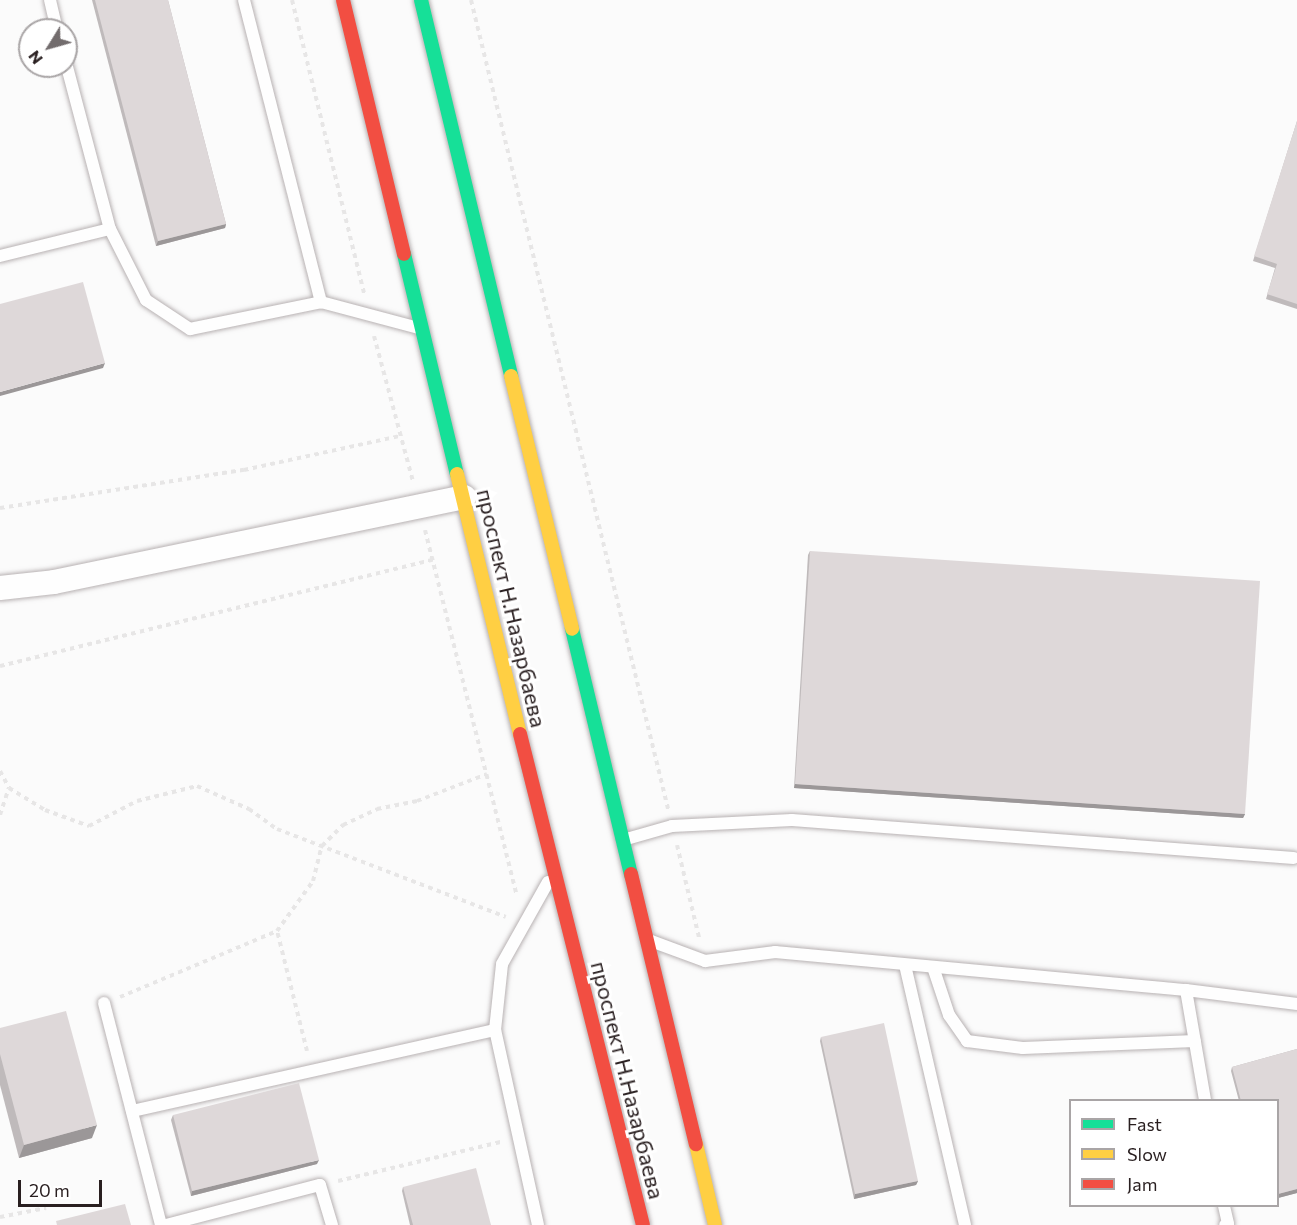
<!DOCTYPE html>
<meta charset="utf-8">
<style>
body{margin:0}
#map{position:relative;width:1297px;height:1225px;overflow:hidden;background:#fbfbfb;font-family:Commissioner,sans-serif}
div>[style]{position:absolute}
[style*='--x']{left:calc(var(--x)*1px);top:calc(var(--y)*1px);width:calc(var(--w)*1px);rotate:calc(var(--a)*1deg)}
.path>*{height:4px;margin-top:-2px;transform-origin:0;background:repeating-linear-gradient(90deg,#e7e6e6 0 4.5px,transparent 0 9px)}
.roads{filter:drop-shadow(0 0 2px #b8b2b3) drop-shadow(0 0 2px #b8b2b3)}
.lane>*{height:12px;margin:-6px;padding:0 6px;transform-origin:6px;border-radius:6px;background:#fefefe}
.street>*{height:24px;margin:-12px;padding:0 12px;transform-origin:12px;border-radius:12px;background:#fefefe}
.fast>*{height:14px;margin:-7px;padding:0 7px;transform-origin:7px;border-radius:7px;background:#16e098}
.slow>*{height:14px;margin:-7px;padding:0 7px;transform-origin:7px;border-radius:7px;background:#ffcf43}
.jam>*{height:14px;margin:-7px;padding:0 7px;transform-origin:7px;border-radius:7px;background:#f24e42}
.wall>*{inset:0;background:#bfbabb}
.shaded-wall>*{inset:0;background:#9b9798}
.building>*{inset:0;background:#ded8d9}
span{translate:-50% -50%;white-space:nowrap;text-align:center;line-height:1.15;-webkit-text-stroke:6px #fff;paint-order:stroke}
.street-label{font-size:22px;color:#291f20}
.legend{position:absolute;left:1069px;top:1099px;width:210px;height:108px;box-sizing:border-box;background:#fff;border:2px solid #a9a5a6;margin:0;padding:8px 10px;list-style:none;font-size:18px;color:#291f20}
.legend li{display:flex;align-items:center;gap:12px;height:30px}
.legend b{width:30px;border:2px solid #a9a5a6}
.north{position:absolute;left:18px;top:18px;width:60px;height:60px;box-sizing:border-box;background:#fff;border:2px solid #a9a5a6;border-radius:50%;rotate:233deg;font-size:16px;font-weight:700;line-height:24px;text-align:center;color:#291f20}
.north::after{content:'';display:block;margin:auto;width:21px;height:27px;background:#726c6d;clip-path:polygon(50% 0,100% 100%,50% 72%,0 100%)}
.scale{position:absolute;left:18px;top:1180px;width:84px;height:27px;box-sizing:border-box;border:3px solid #291f20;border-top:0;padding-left:8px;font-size:18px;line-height:21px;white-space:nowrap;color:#291f20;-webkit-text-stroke:4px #fff;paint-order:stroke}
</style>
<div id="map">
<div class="path">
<i style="--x:292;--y:0;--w:302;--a:76.2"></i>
<i style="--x:471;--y:0;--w:833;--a:76.31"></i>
<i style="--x:374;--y:336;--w:151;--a:75"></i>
<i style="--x:0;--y:508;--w:247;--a:-8.9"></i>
<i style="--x:244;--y:470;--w:160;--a:-12.3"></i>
<i style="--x:425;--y:530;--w:376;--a:75.9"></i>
<i style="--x:0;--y:666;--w:446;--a:-13.8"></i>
<i style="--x:0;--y:771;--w:19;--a:62"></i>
<i style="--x:9;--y:788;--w:42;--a:31.4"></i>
<i style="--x:45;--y:810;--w:47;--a:20"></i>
<i style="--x:89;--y:826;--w:54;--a:-27.5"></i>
<i style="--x:137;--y:801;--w:62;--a:-14"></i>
<i style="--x:197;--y:786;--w:57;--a:23.9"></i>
<i style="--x:249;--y:809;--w:34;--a:36"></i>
<i style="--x:277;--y:829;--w:245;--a:21"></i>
<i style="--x:0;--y:815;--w:28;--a:-72"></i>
<i style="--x:677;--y:845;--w:95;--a:76.6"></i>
<i style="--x:120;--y:997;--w:170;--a:-22.8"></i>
<i style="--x:307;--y:1051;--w:124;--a:-104"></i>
<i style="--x:277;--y:931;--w:62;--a:-54.2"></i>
<i style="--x:313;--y:881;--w:36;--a:-76"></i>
<i style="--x:322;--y:846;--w:30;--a:-45"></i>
<i style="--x:343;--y:825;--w:38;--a:-25"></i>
<i style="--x:377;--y:809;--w:41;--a:-11.3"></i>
<i style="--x:417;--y:801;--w:75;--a:-21.1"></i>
<i style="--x:338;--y:1181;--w:167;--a:-13.5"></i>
<i style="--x:0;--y:1217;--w:47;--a:-11.1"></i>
</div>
<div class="roads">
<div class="lane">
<i style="--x:50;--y:0;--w:31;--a:77"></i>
<i style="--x:244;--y:0;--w:312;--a:75.7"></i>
<i style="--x:66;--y:63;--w:172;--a:75.2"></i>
<i style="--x:110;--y:229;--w:80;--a:63.1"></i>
<i style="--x:146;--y:300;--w:53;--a:33.4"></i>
<i style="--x:190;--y:329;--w:134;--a:-11.6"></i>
<i style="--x:321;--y:302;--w:101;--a:14.9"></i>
<i style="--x:0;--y:256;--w:113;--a:-13.8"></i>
<i style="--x:623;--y:840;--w:51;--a:-15.9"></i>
<i style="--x:672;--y:826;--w:120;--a:-2.9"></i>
<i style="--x:792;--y:820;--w:503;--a:4.33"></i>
<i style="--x:651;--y:941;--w:58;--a:20.3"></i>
<i style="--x:705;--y:961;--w:71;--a:-7.3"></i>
<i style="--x:775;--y:952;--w:413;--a:5.3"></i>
<i style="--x:1186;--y:990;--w:112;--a:7.2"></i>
<i style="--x:905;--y:965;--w:267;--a:77"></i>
<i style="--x:933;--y:967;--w:51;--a:71.6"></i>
<i style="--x:949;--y:1015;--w:32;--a:55"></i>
<i style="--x:967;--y:1041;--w:56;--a:7.1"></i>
<i style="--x:1023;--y:1048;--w:172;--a:-2.3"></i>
<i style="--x:1186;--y:990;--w:112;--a:80.2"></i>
<i style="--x:104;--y:1003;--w:229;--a:75.6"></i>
<i style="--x:132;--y:1111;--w:372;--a:-12.6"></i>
<i style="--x:1224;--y:1206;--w:18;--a:77"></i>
<i style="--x:1228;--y:1224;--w:3;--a:162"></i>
<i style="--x:166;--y:1225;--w:159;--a:-14.6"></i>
<i style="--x:320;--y:1185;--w:42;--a:73.3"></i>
<i style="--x:538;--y:1225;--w:200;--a:-102.4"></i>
<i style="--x:495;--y:1030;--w:66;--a:-83.9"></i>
<i style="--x:502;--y:964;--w:94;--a:-60.7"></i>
</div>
<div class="street">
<i style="--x:0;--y:588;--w:54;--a:-6.3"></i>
<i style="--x:54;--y:582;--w:419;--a:-11.7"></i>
</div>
<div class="fast">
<i style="--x:421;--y:0;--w:387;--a:76.5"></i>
<i style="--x:404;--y:254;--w:226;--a:76.5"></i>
<i style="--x:572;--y:629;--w:252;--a:76.5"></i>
</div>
<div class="slow">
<i style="--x:511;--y:376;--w:260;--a:76.4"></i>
<i style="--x:457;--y:474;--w:268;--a:76.4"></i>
<i style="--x:696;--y:1144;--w:83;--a:76.8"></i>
</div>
<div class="jam">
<i style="--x:343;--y:0;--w:261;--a:76.5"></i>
<i style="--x:520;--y:734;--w:506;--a:75.94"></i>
<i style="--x:631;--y:874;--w:278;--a:76.5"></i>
</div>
</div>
<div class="wall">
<i style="clip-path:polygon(92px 0,168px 0,226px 224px,225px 228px,156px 246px)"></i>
<i style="clip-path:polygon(1297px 121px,1297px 309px,1266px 299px,1275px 268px,1253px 261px)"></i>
<i style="clip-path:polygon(810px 551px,1245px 814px,1243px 818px,794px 788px,808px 555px)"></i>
<i style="clip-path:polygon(0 1028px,92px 1138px,19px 1158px,0 1085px)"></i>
<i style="clip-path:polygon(821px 1037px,918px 1181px,916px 1185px,854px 1199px,820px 1041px)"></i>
<i style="clip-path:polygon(1297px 1049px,1297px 1193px,1278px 1198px,1278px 1101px,1239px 1101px,1231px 1071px,1232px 1067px)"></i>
<i style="clip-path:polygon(173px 1115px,317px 1164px,191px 1196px,171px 1120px)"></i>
<i style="clip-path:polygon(403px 1187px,491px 1225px,410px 1225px,402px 1191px)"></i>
</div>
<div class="shaded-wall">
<i style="clip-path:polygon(226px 224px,225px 228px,156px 246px,158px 241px)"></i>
<i style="clip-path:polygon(105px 363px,103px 368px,0 396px,0 392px)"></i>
<i style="clip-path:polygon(795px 784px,1245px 814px,1243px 818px,794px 788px)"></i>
<i style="clip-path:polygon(97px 1125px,92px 1138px,19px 1158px,24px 1145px)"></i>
<i style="clip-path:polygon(319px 1160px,317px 1164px,191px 1196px,192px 1191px)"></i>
<i style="clip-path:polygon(918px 1181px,916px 1185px,854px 1199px,855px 1194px)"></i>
<i style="clip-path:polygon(1297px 1189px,1297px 1193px,1278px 1198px,1278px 1194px)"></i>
</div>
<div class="building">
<i style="clip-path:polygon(95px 0,168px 0,226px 224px,158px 241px)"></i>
<i style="clip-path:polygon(1297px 121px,1297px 304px,1267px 294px,1277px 264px,1254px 256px)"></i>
<i style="clip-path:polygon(83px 282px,105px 363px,0 392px,0 304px)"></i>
<i style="clip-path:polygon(810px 551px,1260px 581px,1245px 814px,795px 784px)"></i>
<i style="clip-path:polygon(66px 1011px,97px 1125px,24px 1145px,0 1054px,0 1028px)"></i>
<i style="clip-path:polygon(884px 1023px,918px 1181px,855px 1194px,821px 1037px)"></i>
<i style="clip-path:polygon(1297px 1049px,1297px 1189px,1278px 1194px,1278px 1101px,1241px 1101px,1232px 1067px)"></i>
<i style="clip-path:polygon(299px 1083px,319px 1160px,192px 1191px,173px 1115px)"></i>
<i style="clip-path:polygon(476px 1168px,491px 1225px,413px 1225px,403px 1187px)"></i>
<i style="clip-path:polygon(125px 1204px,131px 1225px,57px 1225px,56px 1221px)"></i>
</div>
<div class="street-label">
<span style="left:512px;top:608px;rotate:77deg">проспект Н.Назарбаева</span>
<span style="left:628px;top:1080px;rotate:76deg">проспект Н.Назарбаева</span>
</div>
<ul class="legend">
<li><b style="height:8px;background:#16e098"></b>Fast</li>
<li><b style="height:8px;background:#ffcf43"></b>Slow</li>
<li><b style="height:8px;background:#f24e42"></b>Jam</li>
</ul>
<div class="north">N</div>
<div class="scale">20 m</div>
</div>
